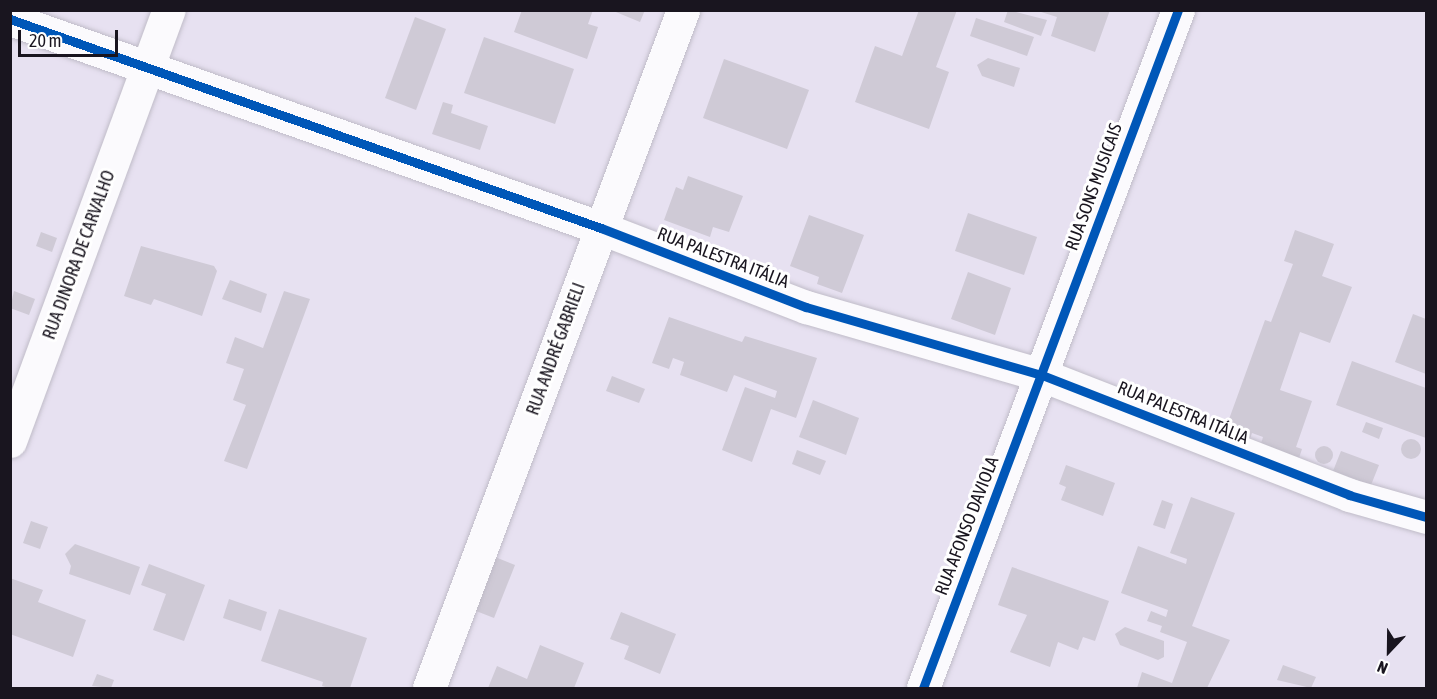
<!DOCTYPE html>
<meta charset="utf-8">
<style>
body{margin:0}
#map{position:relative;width:1437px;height:699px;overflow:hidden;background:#e7e1f1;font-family:"Asap Condensed",sans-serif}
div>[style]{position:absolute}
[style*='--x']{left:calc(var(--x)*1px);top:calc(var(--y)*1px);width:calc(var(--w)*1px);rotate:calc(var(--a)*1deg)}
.building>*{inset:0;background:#cfcad6}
.round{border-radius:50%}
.roads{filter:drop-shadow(0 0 2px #c0bcc8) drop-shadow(0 0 2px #c0bcc8)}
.minor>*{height:33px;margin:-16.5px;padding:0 16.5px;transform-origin:16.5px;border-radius:16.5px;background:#fbfafd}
.cycleway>*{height:9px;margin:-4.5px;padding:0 4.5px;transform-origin:4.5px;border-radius:4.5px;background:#0057b8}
span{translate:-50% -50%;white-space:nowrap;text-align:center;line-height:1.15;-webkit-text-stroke:6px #fff;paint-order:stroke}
.street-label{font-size:18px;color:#19151f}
.frame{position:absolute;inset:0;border:12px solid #19151f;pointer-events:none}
.north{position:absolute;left:1359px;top:621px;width:60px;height:60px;-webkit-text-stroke:4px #fff;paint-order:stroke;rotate:202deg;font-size:16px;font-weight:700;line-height:24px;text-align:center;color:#19151f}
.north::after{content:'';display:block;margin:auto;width:21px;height:27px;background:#19151f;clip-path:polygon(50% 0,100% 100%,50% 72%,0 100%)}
.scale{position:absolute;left:18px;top:30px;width:100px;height:27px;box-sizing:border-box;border:3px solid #19151f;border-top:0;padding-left:8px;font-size:18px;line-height:21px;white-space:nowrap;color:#19151f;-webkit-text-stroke:4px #fff;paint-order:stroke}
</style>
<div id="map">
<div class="building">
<i style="clip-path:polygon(522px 10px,593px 10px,588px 24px,598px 27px,587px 59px,514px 32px)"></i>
<i style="clip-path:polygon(611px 10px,645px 10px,640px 22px)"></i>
<i style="clip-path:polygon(919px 10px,957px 10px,936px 67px,949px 72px,929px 129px,855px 102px,875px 46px,902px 56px)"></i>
<i style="clip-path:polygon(1008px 10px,1047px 20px,1041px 36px,1004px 22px)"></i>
<i style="clip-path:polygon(1110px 10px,1095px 52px,1051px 36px,1057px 17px,1038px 11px)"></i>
<i style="clip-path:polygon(415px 17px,446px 29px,416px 110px,385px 98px)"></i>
<i style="clip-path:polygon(976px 18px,1034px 37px,1027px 56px,970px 36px)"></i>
<i style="clip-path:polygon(484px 37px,574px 69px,555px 124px,464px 93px)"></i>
<i style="clip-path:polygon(988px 58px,1020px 68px,1014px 87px,982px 76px,977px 65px)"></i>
<i style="clip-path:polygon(724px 59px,809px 90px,787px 149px,703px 118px)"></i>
<i style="clip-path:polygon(443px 102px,453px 105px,451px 113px,488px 126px,480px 150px,432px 134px)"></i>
<i style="clip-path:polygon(688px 176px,743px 196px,729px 232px,713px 227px,710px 237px,664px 220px,676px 187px,683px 190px)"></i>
<i style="clip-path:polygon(968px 213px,1037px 237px,1024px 275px,955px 251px)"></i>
<i style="clip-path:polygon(809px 215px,864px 235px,842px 293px,817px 284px,819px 277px,790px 266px)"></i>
<i style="clip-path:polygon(1295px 230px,1334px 244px,1322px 276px,1352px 287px,1330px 343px,1300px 332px,1280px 390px,1312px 401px,1296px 447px,1302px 449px,1298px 461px,1260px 447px,1263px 437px,1252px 433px,1249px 442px,1224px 433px,1265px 320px,1271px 322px,1293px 264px,1284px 261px)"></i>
<i style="clip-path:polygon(41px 232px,57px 238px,52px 252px,36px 246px)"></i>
<i style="clip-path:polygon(141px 246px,214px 266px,217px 271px,202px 316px,154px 299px,151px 305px,124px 296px)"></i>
<i style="clip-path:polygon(968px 272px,1011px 288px,995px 335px,951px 319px)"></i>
<i style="clip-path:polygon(230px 280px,267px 294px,261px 313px,222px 299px)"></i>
<i style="clip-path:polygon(14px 291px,35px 299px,29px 315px,10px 308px)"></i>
<i style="clip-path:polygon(284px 291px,310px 299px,247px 469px,224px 461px,246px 405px,233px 400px,244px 369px,226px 363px,235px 337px,263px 348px)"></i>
<i style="clip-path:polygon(1413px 314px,1426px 319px,1426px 374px,1395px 362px)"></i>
<i style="clip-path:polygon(669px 317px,742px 342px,745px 336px,817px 358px,796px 418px,771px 409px,752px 462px,722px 450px,745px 387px,775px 398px,777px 391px,734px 375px,727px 392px,680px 375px,684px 362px,673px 358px,669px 369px,652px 363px)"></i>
<i style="clip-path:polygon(1352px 361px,1426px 388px,1426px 438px,1336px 405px)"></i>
<i style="clip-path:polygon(612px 376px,645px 389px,639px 403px,606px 391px)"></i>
<i style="clip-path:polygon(813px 400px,859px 418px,846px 455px,799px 437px)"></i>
<i style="clip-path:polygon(1366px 422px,1383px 428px,1379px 439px,1362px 432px)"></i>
<i class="round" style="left:1401px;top:439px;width:20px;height:20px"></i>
<i class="round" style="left:1315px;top:446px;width:18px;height:18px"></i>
<i style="clip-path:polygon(797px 450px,826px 461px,820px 475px,792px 464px)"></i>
<i style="clip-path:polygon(1341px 451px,1379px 465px,1371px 485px,1333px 471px)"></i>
<i style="clip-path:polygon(1066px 465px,1115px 483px,1103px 516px,1061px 500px,1066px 487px,1059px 484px)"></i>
<i style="clip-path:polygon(1191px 497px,1235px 513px,1192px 626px,1230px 640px,1207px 688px,1137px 688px,1142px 672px,1172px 683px,1187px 642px,1160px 632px,1162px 626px,1147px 621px,1151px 611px,1166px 617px,1168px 610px,1121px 593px,1138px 546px,1186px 564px,1187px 559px,1170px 553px)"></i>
<i style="clip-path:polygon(1162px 500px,1173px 504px,1165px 529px,1153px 525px)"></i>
<i style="clip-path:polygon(31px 521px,48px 527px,40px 549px,23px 543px)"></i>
<i style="clip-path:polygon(75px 544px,140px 567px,130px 595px,69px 574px,71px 566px,65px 554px)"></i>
<i style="clip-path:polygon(490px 555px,515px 565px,494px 618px,471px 609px)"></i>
<i style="clip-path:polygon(149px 564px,205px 585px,184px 641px,153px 630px,166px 594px,141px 585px)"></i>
<i style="clip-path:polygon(1012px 567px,1109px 601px,1095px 641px,1083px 637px,1078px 650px,1058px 642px,1050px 667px,1010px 652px,1027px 615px,998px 605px)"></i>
<i style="clip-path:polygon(10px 578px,43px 590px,38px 602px,86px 620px,73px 657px,10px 634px)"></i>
<i style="clip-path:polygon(229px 599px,267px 612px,261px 631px,223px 618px)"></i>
<i style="clip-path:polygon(279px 609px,367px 638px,350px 688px,329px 688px,322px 686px,323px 682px,261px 661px)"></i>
<i style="clip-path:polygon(621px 612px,676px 634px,660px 674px,624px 659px,629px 646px,610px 639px)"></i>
<i style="clip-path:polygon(1125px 627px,1164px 641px,1164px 657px,1158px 660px,1120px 645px,1115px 634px)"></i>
<i style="clip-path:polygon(540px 645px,584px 663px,574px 688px,488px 688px,497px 666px,527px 679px)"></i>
<i style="clip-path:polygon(1283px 665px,1316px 677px,1311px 688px,1277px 680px)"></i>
<i style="clip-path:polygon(97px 674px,114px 680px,111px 688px,92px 686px)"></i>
</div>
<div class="roads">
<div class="minor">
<i style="--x:10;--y:19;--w:627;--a:19.48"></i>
<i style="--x:601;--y:228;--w:220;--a:21.1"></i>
<i style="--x:806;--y:307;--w:246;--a:16.1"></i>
<i style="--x:1042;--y:375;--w:330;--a:21.3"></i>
<i style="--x:1349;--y:495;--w:80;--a:15.9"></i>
<i style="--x:10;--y:441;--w:459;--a:-69.8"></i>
<i style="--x:429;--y:688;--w:724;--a:-69.46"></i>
<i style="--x:923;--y:688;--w:724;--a:-69.39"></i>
</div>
</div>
<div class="cycleway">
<i style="--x:10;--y:19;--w:627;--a:19.48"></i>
<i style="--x:601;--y:228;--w:220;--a:21.1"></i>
<i style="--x:806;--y:307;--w:246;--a:16.1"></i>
<i style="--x:1042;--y:375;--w:330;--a:21.3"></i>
<i style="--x:1349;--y:495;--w:80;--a:15.9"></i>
<i style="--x:923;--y:688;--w:724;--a:-69.39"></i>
</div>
<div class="street-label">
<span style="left:1094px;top:187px;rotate:-70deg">RUA SONS MUSICAIS</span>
<span style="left:79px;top:255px;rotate:-70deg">RUA DINORA DE CARVALHO</span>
<span style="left:723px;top:258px;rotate:21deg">RUA PALESTRA ITÁLIA</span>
<span style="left:556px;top:349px;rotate:-70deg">RUA ANDRÉ GABRIELI</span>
<span style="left:1183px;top:413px;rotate:22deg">RUA PALESTRA ITÁLIA</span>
<span style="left:967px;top:526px;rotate:-69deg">RUA AFONSO DAVIOLA</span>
</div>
<div class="frame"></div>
<div class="north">N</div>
<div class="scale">20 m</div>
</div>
